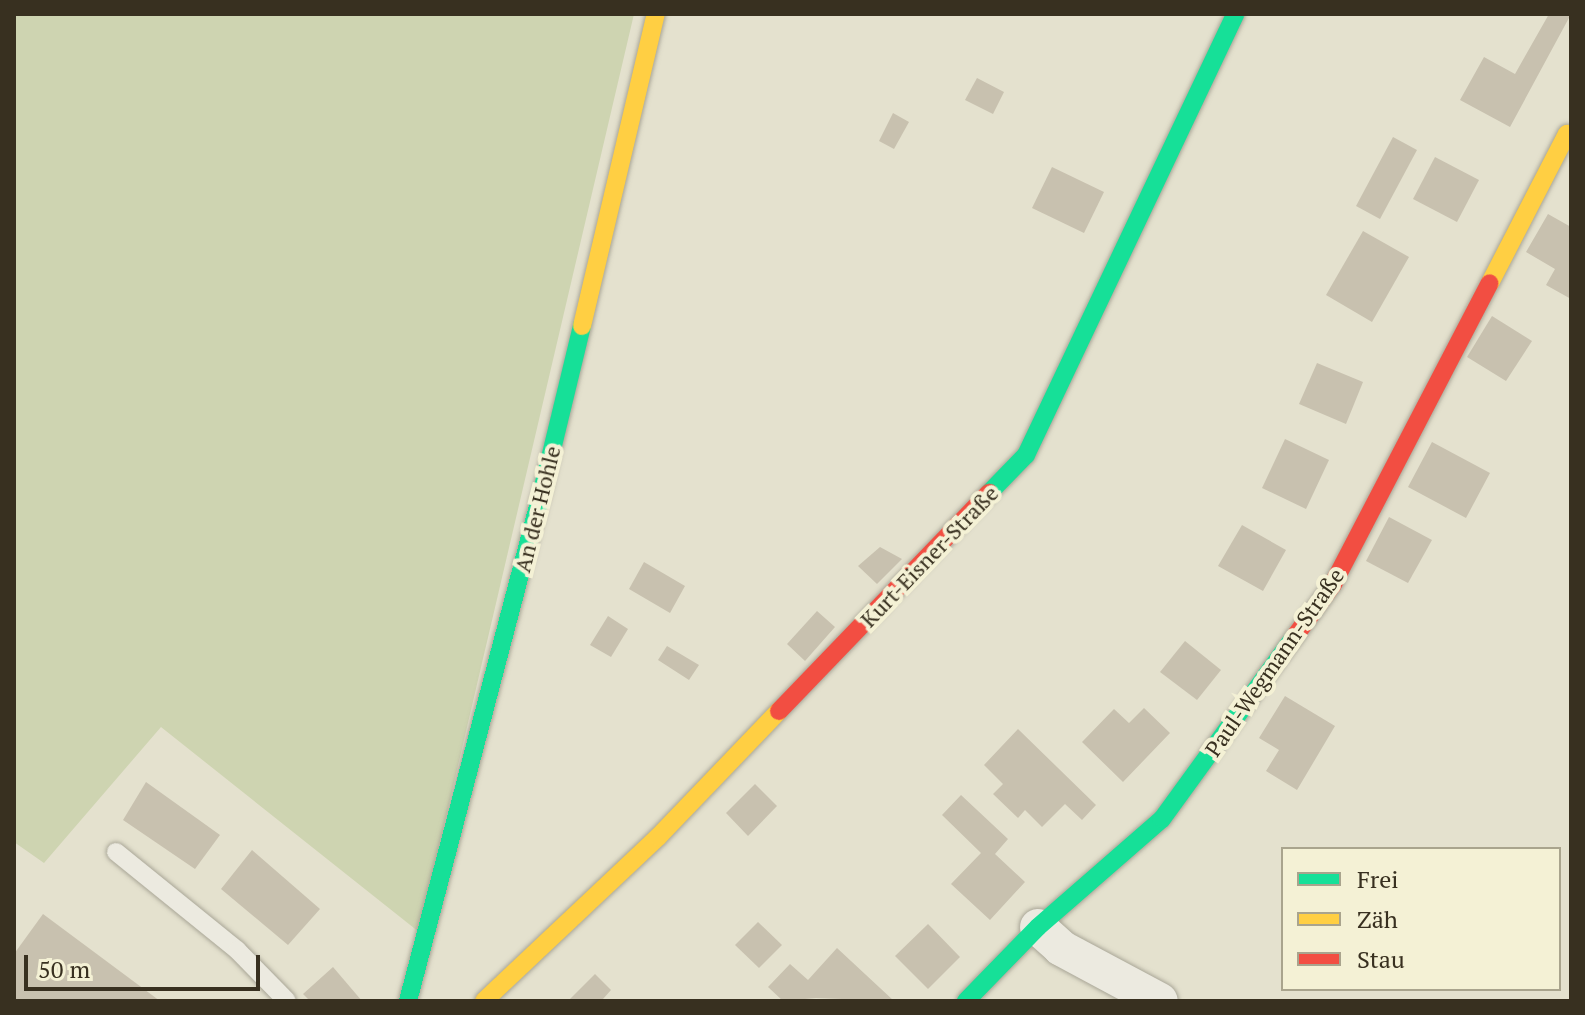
<!DOCTYPE html>
<meta charset="utf-8">
<style>
body{margin:0}
#map{position:relative;width:1585px;height:1015px;overflow:hidden;background:#e4e1ce;font-family:"PT Serif",serif}
div>[style]{position:absolute}
[style*='--x']{left:calc(var(--x)*1px);top:calc(var(--y)*1px);width:calc(var(--w)*1px);rotate:calc(var(--a)*1deg)}
.green>*{inset:0;background:#ced4b1}
.building>*{inset:0;background:#c8c1af}
.roads{filter:drop-shadow(0 0 2px #a9a697) drop-shadow(0 0 2px #a9a697)}
.lane>*{height:18px;margin:-9px;padding:0 9px;transform-origin:9px;border-radius:9px;background:#eceae0}
.street>*{height:36px;margin:-18px;padding:0 18px;transform-origin:18px;border-radius:18px;background:#eceae0}
.fast>*{height:18px;margin:-9px;padding:0 9px;transform-origin:9px;border-radius:9px;background:#16e098}
.slow>*{height:18px;margin:-9px;padding:0 9px;transform-origin:9px;border-radius:9px;background:#ffcf43}
.jam>*{height:18px;margin:-9px;padding:0 9px;transform-origin:9px;border-radius:9px;background:#f24e42}
span{translate:-50% -50%;white-space:nowrap;text-align:center;line-height:1.15;-webkit-text-stroke:8px #f4f1d5;paint-order:stroke}
.street-label{font-size:22px;color:#383020}
.frame{position:absolute;inset:0;border:16px solid #383020;pointer-events:none}
.legend{position:absolute;left:1281px;top:847px;width:280px;height:144px;box-sizing:border-box;background:#f4f1d5;border:2px solid #a9a48d;margin:0;padding:10px 14px;list-style:none;font-size:24px;color:#383020}
.legend li{display:flex;align-items:center;gap:16px;height:40px}
.legend b{width:40px;border:2px solid #a9a48d}
.scale{position:absolute;left:24px;top:955px;width:236px;height:36px;box-sizing:border-box;border:4px solid #383020;border-top:0;padding-left:10px;font-size:24px;line-height:28px;white-space:nowrap;color:#383020;-webkit-text-stroke:6px #f4f1d5;paint-order:stroke}
</style>
<div id="map">
<div class="green">
<i style="clip-path:polygon(14px 14px,634px 14px,419px 932px,161px 727px,44px 863px,14px 842px)"></i>
</div>
<div class="building">
<i style="clip-path:polygon(1549px 14px,1570px 16px,1510px 127px,1460px 100px,1484px 57px,1515px 74px)"></i>
<i style="clip-path:polygon(977px 78px,1004px 92px,993px 114px,965px 100px)"></i>
<i style="clip-path:polygon(893px 113px,909px 122px,894px 149px,879px 141px)"></i>
<i style="clip-path:polygon(1393px 137px,1417px 150px,1380px 219px,1356px 206px)"></i>
<i style="clip-path:polygon(1435px 157px,1479px 180px,1457px 222px,1413px 199px)"></i>
<i style="clip-path:polygon(1052px 167px,1104px 192px,1084px 233px,1032px 208px)"></i>
<i style="clip-path:polygon(1548px 214px,1571px 227px,1571px 299px,1546px 285px,1555px 269px,1526px 252px)"></i>
<i style="clip-path:polygon(1363px 231px,1409px 257px,1372px 322px,1326px 295px)"></i>
<i style="clip-path:polygon(1492px 316px,1532px 341px,1506px 381px,1467px 357px)"></i>
<i style="clip-path:polygon(1317px 363px,1363px 382px,1346px 424px,1299px 404px)"></i>
<i style="clip-path:polygon(1285px 439px,1329px 460px,1306px 509px,1262px 488px)"></i>
<i style="clip-path:polygon(1432px 442px,1490px 473px,1466px 518px,1408px 487px)"></i>
<i style="clip-path:polygon(1389px 517px,1432px 540px,1408px 583px,1366px 561px)"></i>
<i style="clip-path:polygon(1242px 525px,1286px 550px,1263px 591px,1218px 566px)"></i>
<i style="clip-path:polygon(880px 547px,902px 559px,877px 584px,858px 566px)"></i>
<i style="clip-path:polygon(644px 562px,685px 586px,670px 613px,629px 589px)"></i>
<i style="clip-path:polygon(817px 611px,835px 627px,805px 661px,787px 644px)"></i>
<i style="clip-path:polygon(608px 616px,628px 629px,611px 657px,590px 645px)"></i>
<i style="clip-path:polygon(1185px 641px,1221px 670px,1197px 700px,1160px 672px)"></i>
<i style="clip-path:polygon(667px 646px,699px 665px,689px 680px,658px 660px)"></i>
<i style="clip-path:polygon(1285px 696px,1335px 726px,1297px 790px,1266px 771px,1279px 750px,1259px 738px)"></i>
<i style="clip-path:polygon(1144px 708px,1170px 733px,1123px 782px,1082px 742px,1114px 709px,1129px 723px)"></i>
<i style="clip-path:polygon(1018px 729px,1096px 805px,1082px 820px,1065px 804px,1042px 827px,1025px 810px,1018px 818px,993px 794px,1003px 784px,984px 765px)"></i>
<i style="clip-path:polygon(146px 782px,220px 835px,195px 869px,123px 820px)"></i>
<i style="clip-path:polygon(755px 784px,777px 806px,748px 836px,726px 813px)"></i>
<i style="clip-path:polygon(961px 795px,1008px 839px,995px 854px,1025px 882px,990px 920px,951px 884px,981px 853px,942px 815px)"></i>
<i style="clip-path:polygon(252px 850px,320px 909px,288px 945px,221px 889px)"></i>
<i style="clip-path:polygon(43px 914px,160px 1001px,14px 1001px,14px 954px)"></i>
<i style="clip-path:polygon(758px 922px,782px 945px,759px 968px,735px 945px)"></i>
<i style="clip-path:polygon(928px 924px,960px 957px,928px 989px,895px 956px)"></i>
<i style="clip-path:polygon(837px 948px,894px 1001px,816px 998px,783px 1001px,768px 987px,790px 964px,808px 980px)"></i>
<i style="clip-path:polygon(333px 967px,362px 1001px,310px 1001px,303px 994px)"></i>
<i style="clip-path:polygon(595px 974px,611px 990px,603px 999px,605px 1001px,568px 1001px)"></i>
</div>
<div class="roads">
<div class="lane">
<i style="--x:116;--y:852;--w:156;--a:39"></i>
<i style="--x:237;--y:950;--w:71;--a:45.6"></i>
</div>
<div class="street">
<i style="--x:1038;--y:927;--w:31;--a:42"></i>
<i style="--x:1061;--y:948;--w:112;--a:28.2"></i>
</div>
<div class="fast">
<i style="--x:989;--y:493;--w:53;--a:-45.8"></i>
<i style="--x:1026;--y:455;--w:488;--a:-64.6"></i>
<i style="--x:408;--y:1001;--w:531;--a:-75.28"></i>
<i style="--x:543;--y:487;--w:166;--a:-76.4"></i>
<i style="--x:966;--y:1001;--w:103;--a:-45.8"></i>
<i style="--x:1038;--y:927;--w:164;--a:-41.1"></i>
<i style="--x:1162;--y:819;--w:223;--a:-54"></i>
</div>
<div class="slow">
<i style="--x:1490;--y:283;--w:168;--a:-62.7"></i>
<i style="--x:1567;--y:134;--w:4;--a:27"></i>
<i style="--x:582;--y:326;--w:321;--a:-76.7"></i>
<i style="--x:484;--y:1001;--w:239;--a:-43.3"></i>
<i style="--x:658;--y:837;--w:175;--a:-46.2"></i>
</div>
<div class="jam">
<i style="--x:1293;--y:639;--w:68;--a:-54"></i>
<i style="--x:1333;--y:584;--w:339;--a:-62.5"></i>
<i style="--x:779;--y:711;--w:303;--a:-46.1"></i>
</div>
</div>
<div class="street-label">
<span style="left:537px;top:509px;rotate:-76deg">An der Hohle</span>
<span style="left:929px;top:556px;rotate:-46deg">Kurt-Eisner-Straße</span>
<span style="left:1274px;top:662px;rotate:-55deg">Paul-Wegmann-Straße</span>
</div>
<div class="frame"></div>
<ul class="legend">
<li><b style="height:10px;background:#16e098"></b>Frei</li>
<li><b style="height:10px;background:#ffcf43"></b>Zäh</li>
<li><b style="height:10px;background:#f24e42"></b>Stau</li>
</ul>
<div class="scale">50 m</div>
</div>
